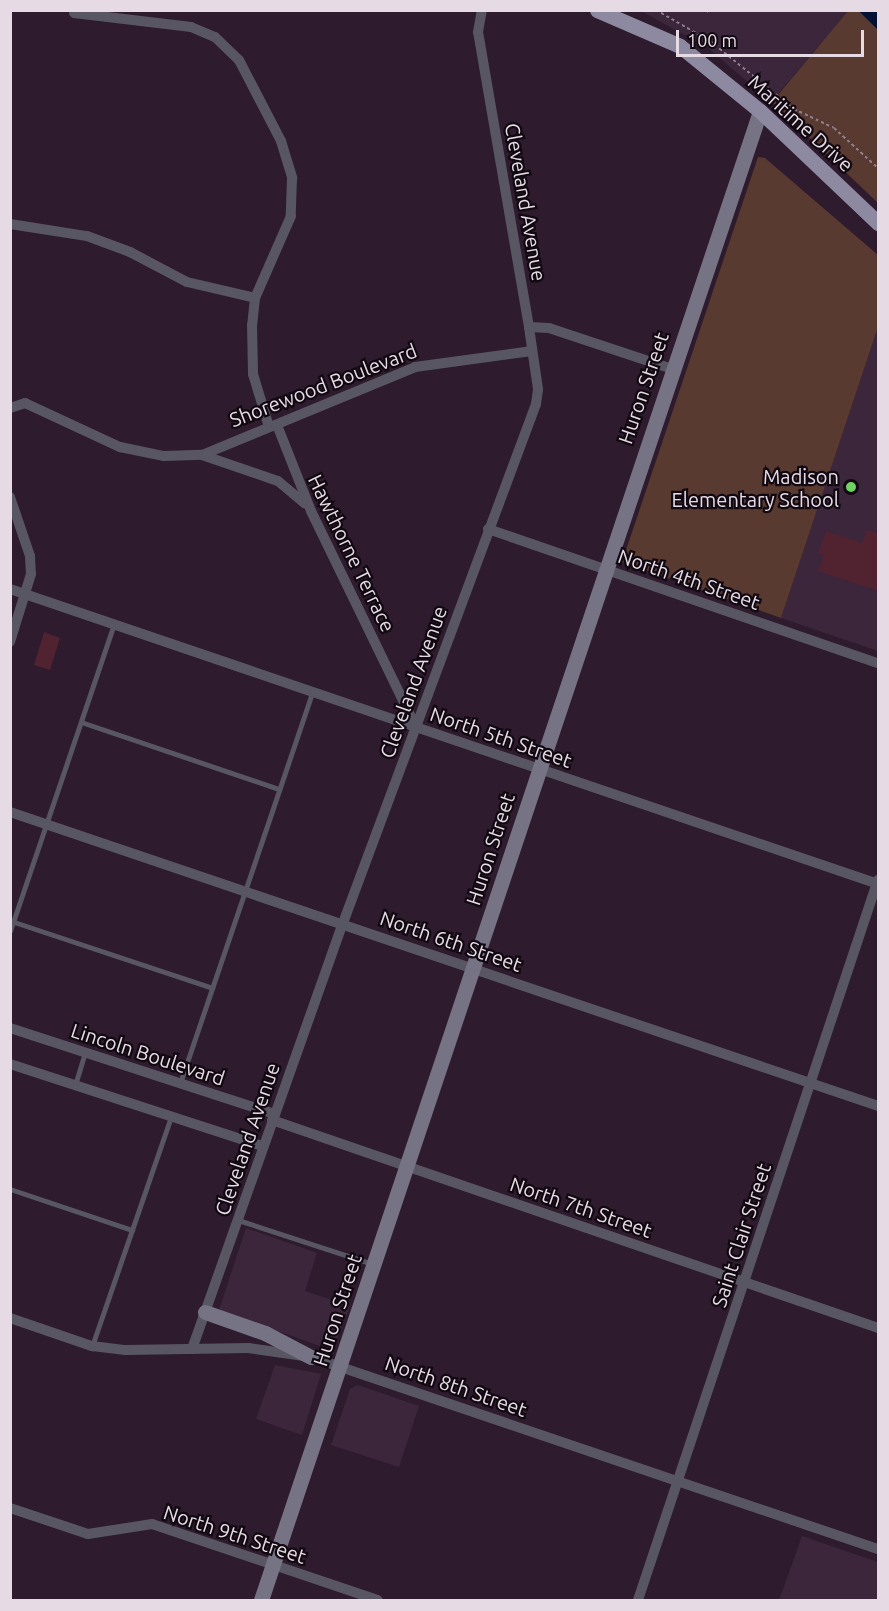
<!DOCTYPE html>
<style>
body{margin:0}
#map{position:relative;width:889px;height:1611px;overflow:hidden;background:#2e1b2d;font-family:Ubuntu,sans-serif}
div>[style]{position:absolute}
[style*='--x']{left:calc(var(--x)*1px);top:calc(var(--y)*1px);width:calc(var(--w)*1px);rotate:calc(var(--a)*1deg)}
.built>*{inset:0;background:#3c263b}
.green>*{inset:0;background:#593a31}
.water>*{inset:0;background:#011234}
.building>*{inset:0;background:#512230}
.path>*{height:2px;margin-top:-1px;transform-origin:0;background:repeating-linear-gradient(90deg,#8e7f8d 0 3px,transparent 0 6px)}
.lane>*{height:5px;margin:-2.5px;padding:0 2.5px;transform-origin:2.5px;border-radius:2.5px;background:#585662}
.street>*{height:10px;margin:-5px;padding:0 5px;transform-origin:5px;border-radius:5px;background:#585662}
.secondary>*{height:15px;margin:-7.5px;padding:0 7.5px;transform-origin:7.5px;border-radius:7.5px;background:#767385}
.primary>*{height:15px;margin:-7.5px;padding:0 7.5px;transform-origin:7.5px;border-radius:7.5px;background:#8d89a1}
.dots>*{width:16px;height:16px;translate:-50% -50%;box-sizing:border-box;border:3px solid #110911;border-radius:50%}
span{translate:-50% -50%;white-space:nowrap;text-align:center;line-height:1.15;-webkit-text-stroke:4.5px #110911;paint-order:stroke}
.street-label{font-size:20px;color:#e6dae5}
.poi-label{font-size:20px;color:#e6dae5}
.right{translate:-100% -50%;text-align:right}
.frame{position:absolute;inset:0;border:12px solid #e6dae5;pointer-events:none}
.scale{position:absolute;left:676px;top:30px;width:188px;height:27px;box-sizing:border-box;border:3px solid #e6dae5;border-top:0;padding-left:8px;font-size:18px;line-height:21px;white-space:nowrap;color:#e6dae5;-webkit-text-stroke:4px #110911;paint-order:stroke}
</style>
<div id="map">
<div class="built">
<i style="clip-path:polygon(641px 11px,848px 11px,771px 102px,708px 48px)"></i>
<i style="clip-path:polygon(878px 327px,878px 651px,781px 618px)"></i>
<i style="clip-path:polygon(246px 1228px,317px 1253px,305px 1291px,350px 1306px,335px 1345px,320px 1346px,219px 1310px)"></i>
<i style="clip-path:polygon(275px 1365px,321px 1374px,302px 1435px,256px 1419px)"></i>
<i style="clip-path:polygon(358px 1385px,419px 1406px,399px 1467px,331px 1445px,350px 1389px)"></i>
<i style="clip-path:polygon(802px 1536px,878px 1562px,878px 1600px,779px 1600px)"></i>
</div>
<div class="green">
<i style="clip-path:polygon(848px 11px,859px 11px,878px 29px,878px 203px,772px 102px)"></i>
<i style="clip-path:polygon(758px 157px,765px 158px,878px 255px,878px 327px,781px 618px,622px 562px)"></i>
</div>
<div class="water">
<i style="clip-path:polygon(859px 11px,878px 11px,878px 30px)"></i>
</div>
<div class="building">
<i style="clip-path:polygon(867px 530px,879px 534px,879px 591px,818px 571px,824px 555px,818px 553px,826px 531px,862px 543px)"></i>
<i style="clip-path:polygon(44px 632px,60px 638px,50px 670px,34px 665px)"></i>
</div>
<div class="path">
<i style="--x:656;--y:10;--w:62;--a:29.9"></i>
<i style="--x:710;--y:41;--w:108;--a:39"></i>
<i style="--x:794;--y:109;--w:44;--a:25.4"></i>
<i style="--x:834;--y:128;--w:59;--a:42.3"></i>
<i style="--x:706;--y:10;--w:3;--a:45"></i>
</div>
<div class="lane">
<i style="--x:81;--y:722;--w:209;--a:18.7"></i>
<i style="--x:14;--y:922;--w:209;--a:18.4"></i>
<i style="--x:10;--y:931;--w:324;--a:-71.3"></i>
<i style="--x:180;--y:1083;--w:413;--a:-71.3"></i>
<i style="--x:75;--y:1085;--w:34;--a:-73"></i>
<i style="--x:10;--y:1189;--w:129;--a:18.6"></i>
<i style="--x:238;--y:1220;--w:142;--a:18.1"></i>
<i style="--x:92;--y:1346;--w:243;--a:-71"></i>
</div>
<div class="street">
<i style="--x:74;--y:13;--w:118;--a:6.8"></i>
<i style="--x:191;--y:27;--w:26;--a:23"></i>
<i style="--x:215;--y:37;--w:33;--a:44"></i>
<i style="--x:239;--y:60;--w:91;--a:62.6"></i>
<i style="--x:281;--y:141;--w:39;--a:73"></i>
<i style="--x:292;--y:178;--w:38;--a:92"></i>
<i style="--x:291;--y:216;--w:90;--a:113.7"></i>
<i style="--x:255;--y:298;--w:27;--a:96"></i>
<i style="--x:252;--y:325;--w:49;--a:88.8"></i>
<i style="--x:253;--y:374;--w:55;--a:73.2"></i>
<i style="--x:10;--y:224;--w:78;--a:8.9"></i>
<i style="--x:87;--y:236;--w:46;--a:20.4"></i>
<i style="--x:130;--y:252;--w:64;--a:27.8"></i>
<i style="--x:187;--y:282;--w:70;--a:13.2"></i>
<i style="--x:529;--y:327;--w:20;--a:3"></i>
<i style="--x:549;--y:328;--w:130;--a:18.4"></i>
<i style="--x:10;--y:408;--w:16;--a:-18"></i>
<i style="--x:25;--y:403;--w:105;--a:24.9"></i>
<i style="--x:120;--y:447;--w:45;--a:11.6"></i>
<i style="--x:164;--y:456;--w:38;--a:-2"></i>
<i style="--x:202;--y:455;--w:80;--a:18.9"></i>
<i style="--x:278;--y:481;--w:35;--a:40"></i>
<i style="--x:277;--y:425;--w:92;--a:68.4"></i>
<i style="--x:311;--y:511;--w:240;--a:64.1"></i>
<i style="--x:202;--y:455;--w:230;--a:-22.4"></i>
<i style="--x:415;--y:367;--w:118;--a:-7.8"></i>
<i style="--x:10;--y:497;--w:62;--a:71.3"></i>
<i style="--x:30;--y:556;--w:18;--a:87"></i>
<i style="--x:31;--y:574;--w:71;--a:107.2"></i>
<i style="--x:488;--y:529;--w:412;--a:19"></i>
<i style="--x:10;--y:589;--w:917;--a:18.77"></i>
<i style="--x:10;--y:812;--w:916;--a:18.71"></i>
<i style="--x:10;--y:1028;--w:278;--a:18"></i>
<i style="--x:10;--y:1064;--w:266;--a:18"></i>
<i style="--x:272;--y:1120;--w:641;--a:18.94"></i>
<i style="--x:10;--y:1318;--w:87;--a:18.9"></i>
<i style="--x:92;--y:1346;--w:34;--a:7"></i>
<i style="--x:126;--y:1350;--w:122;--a:-0.9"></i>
<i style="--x:248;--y:1348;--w:64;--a:8.1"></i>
<i style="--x:311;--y:1357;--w:599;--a:18.71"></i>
<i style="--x:192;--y:1349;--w:452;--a:-70.5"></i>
<i style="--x:343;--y:923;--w:554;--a:-69.6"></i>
<i style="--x:536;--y:404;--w:15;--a:-82"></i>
<i style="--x:538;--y:389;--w:63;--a:-98.3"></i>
<i style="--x:529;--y:327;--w:299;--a:-99.8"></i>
<i style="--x:478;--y:32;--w:22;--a:-80"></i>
<i style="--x:10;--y:1508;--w:82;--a:18.4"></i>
<i style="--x:88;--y:1534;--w:65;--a:-8.9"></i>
<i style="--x:152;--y:1524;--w:238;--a:18.6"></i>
<i style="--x:638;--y:1600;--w:759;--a:-71.57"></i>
</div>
<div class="secondary">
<i style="--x:205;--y:1312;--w:64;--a:19.3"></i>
<i style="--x:265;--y:1333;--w:52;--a:27.6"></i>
<i style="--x:261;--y:1600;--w:1570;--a:-71.47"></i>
</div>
<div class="primary">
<i style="--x:597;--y:10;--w:90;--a:23.4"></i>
<i style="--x:680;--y:46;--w:103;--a:39.1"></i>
<i style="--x:760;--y:111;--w:163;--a:43.5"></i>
</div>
<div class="dots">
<i style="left:851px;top:487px;background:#6ed360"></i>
</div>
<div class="street-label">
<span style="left:801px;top:123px;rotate:42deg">Maritime Drive</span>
<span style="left:526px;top:202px;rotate:80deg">Cleveland Avenue</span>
<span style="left:323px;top:385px;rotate:-21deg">Shorewood Boulevard</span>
<span style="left:643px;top:388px;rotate:-71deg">Huron Street</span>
<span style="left:352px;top:553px;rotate:64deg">Hawthorne Terrace</span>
<span style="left:689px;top:579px;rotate:19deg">North 4th Street</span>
<span style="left:413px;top:682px;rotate:-70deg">Cleveland Avenue</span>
<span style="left:501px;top:737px;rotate:19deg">North 5th Street</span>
<span style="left:490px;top:849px;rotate:-72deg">Huron Street</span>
<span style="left:451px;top:941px;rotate:19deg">North 6th Street</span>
<span style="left:148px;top:1054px;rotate:18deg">Lincoln Boulevard</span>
<span style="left:247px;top:1139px;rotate:-71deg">Cleveland Avenue</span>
<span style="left:581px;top:1207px;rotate:19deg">North 7th Street</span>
<span style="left:741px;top:1235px;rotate:-72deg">Saint Clair Street</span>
<span style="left:337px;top:1310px;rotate:-72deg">Huron Street</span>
<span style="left:456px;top:1386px;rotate:19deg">North 8th Street</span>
<span style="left:235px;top:1534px;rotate:18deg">North 9th Street</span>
</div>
<div class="poi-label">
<span class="right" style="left:839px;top:488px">Madison<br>Elementary School</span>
</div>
<div class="frame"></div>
<div class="scale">100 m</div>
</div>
